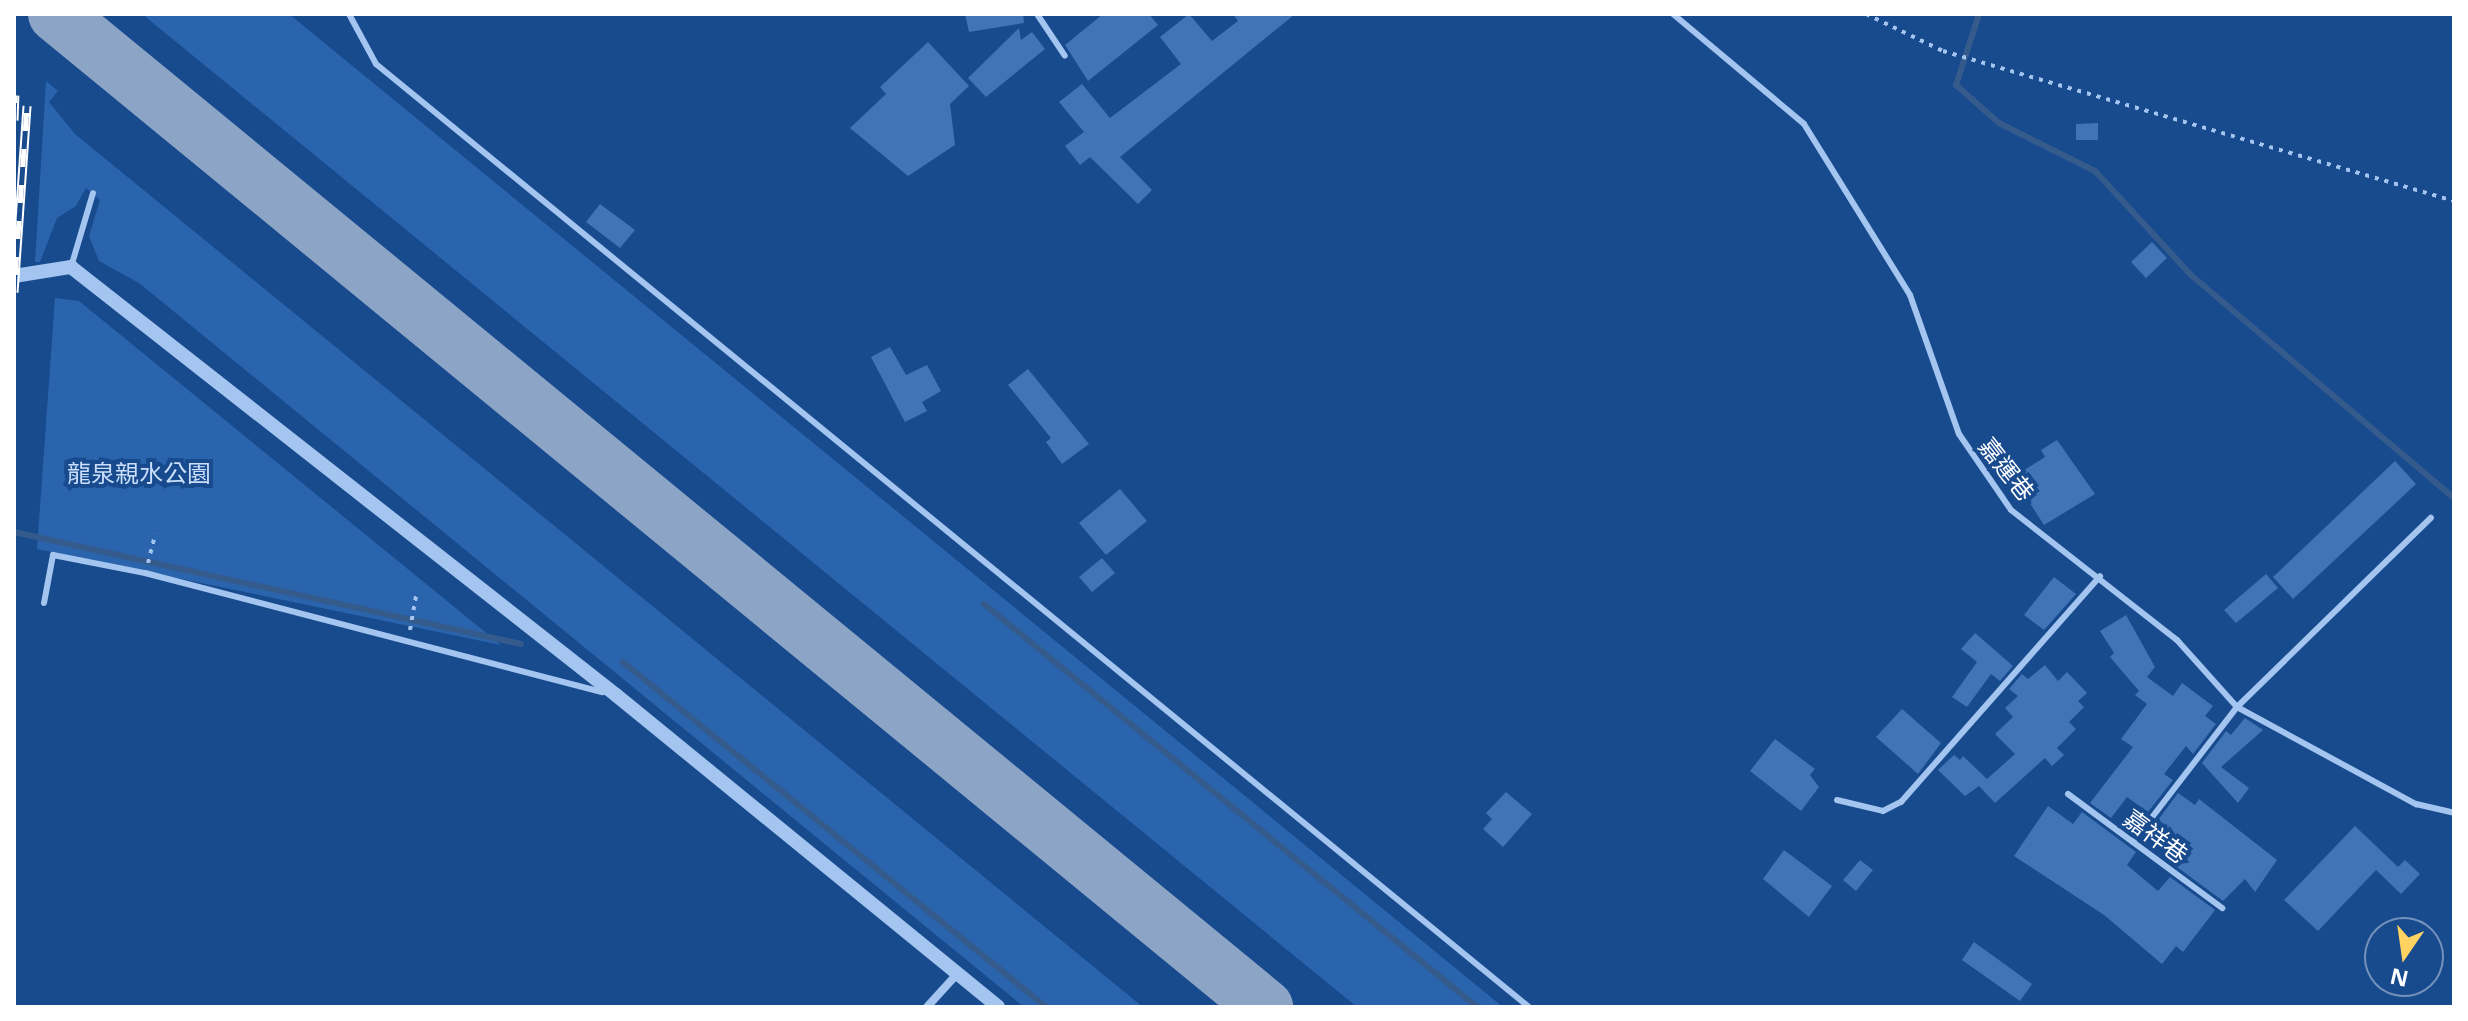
<!DOCTYPE html>
<meta charset="utf-8">
<style>
body{margin:0}
#map{position:relative;width:2468px;height:1021px;overflow:hidden;background:#184a8e;font-family:"Open Sans","Noto Sans TC",sans-serif}
div>[style]{position:absolute}
[style*='--x']{left:calc(var(--x)*1px);top:calc(var(--y)*1px);width:calc(var(--w)*1px);rotate:calc(var(--a)*1deg)}
.green>*{inset:0;background:#2a64ac}
.stream>*{height:6px;margin:-3px;padding:0 3px;transform-origin:3px;border-radius:3px;background:#355b8c}
.taxiway>*{height:56px;margin:-28px;padding:0 28px;transform-origin:28px;border-radius:28px;background:#8ca4c6}
.building>*{inset:0;background:#4074b6}
.path>*{height:4px;margin-top:-2px;transform-origin:0;background:repeating-linear-gradient(90deg,#a3c5ef 0 4px,transparent 0 10px)}
.service>*{height:6px;margin:-3px;padding:0 3px;transform-origin:3px;border-radius:3px;background:#a3c5ef}
.minor>*{height:8px;margin:-4px;padding:0 4px;transform-origin:4px;border-radius:4px;background:#a3c5ef}
.tertiary>*{height:14px;margin:-7px;padding:0 7px;transform-origin:7px;border-radius:7px;background:#a3c5ef}
.rail>*{height:9px;margin-top:-4.5px;transform-origin:0;background:repeating-linear-gradient(90deg,#184a8e 0 18px,#fff 0 36px);box-sizing:border-box;border-block:2px solid #fff}
span{translate:-50% -50%;white-space:nowrap;text-align:center;line-height:1.15;-webkit-text-stroke:8px #184a8e;paint-order:stroke}
.street-label{font-size:24px;color:#fff}
.park-label{font-size:24px;color:#cadffb}
.frame{position:absolute;inset:0;border:16px solid #fff;pointer-events:none}
.north{position:absolute;left:2364px;top:917px;width:80px;height:80px;box-sizing:border-box;background:#184a8e;border:2px solid #7492bb;border-radius:50%;rotate:193deg;font-size:22px;font-weight:700;line-height:32px;text-align:center;color:#fff}
.north::after{content:'';display:block;margin:auto;width:28px;height:36px;background:#ffd361;clip-path:polygon(50% 0,100% 100%,50% 72%,0 100%)}
</style>
<div id="map">
<div class="green">
<i style="clip-path:polygon(142px 14px,289px 14px,1503px 1007px,1357px 1007px)"></i>
<i style="clip-path:polygon(46px 81px,58px 91px,49px 102px,75px 134px,1143px 1007px,1024px 1007px,139px 283px,99px 261px,89px 236px,100px 200px,86px 188px,76px 206px,57px 218px,40px 262px,35px 262px)"></i>
<i style="clip-path:polygon(55px 298px,79px 301px,501px 645px,37px 549px)"></i>
</div>
<div class="stream">
<i style="--x:1979;--y:14;--w:75;--a:107.9"></i>
<i style="--x:1956;--y:85;--w:57;--a:41.5"></i>
<i style="--x:1999;--y:123;--w:107;--a:26.6"></i>
<i style="--x:2095;--y:171;--w:142;--a:47.3"></i>
<i style="--x:2191;--y:275;--w:345;--a:40.3"></i>
<i style="--x:14;--y:532;--w:519;--a:12.46"></i>
<i style="--x:984;--y:604;--w:637;--a:39.26"></i>
<i style="--x:623;--y:662;--w:546;--a:39.2"></i>
</div>
<div class="taxiway">
<i style="--x:56;--y:14;--w:1565;--a:39.4"></i>
</div>
<div class="building">
<i style="clip-path:polygon(965px 14px,1023px 14px,1024px 23px,969px 32px)"></i>
<i style="clip-path:polygon(1103px 14px,1149px 14px,1158px 25px,1088px 81px,1065px 45px)"></i>
<i style="clip-path:polygon(1189px 14px,1212px 41px,1238px 21px,1233px 14px,1295px 14px,1120px 157px,1152px 190px,1138px 204px,1090px 157px,1080px 165px,1065px 146px,1084px 132px,1059px 102px,1082px 84px,1110px 118px,1181px 64px,1160px 37px)"></i>
<i style="clip-path:polygon(1019px 28px,1021px 40px,1032px 32px,1045px 49px,986px 97px,968px 78px)"></i>
<i style="clip-path:polygon(928px 42px,969px 86px,950px 104px,955px 145px,908px 176px,850px 128px,886px 94px,880px 87px)"></i>
<i style="clip-path:polygon(2098px 123px,2098px 140px,2076px 140px,2076px 124px)"></i>
<i style="clip-path:polygon(600px 204px,635px 230px,620px 248px,586px 222px)"></i>
<i style="clip-path:polygon(2152px 242px,2167px 258px,2146px 278px,2131px 262px)"></i>
<i style="clip-path:polygon(890px 347px,906px 375px,927px 365px,941px 391px,922px 402px,927px 411px,905px 422px,871px 357px)"></i>
<i style="clip-path:polygon(1028px 369px,1089px 444px,1062px 464px,1046px 442px,1051px 438px,1008px 385px)"></i>
<i style="clip-path:polygon(2057px 440px,2095px 494px,2044px 525px,2013px 477px,2045px 457px,2041px 450px)"></i>
<i style="clip-path:polygon(2395px 461px,2416px 484px,2293px 599px,2273px 577px)"></i>
<i style="clip-path:polygon(1120px 489px,1147px 521px,1106px 555px,1079px 523px)"></i>
<i style="clip-path:polygon(1102px 558px,1115px 573px,1092px 592px,1079px 577px)"></i>
<i style="clip-path:polygon(2266px 574px,2278px 588px,2236px 623px,2224px 610px)"></i>
<i style="clip-path:polygon(2054px 577px,2076px 594px,2044px 630px,2024px 615px)"></i>
<i style="clip-path:polygon(2126px 615px,2155px 667px,2147px 677px,2173px 696px,2182px 683px,2213px 706px,2205px 716px,2216px 724px,2193px 754px,2186px 746px,2164px 774px,2173px 780px,2148px 812px,2127px 797px,2111px 818px,2090px 803px,2133px 747px,2121px 739px,2147px 704px,2135px 695px,2139px 691px,2110px 657px,2114px 653px,2100px 631px)"></i>
<i style="clip-path:polygon(1975px 633px,2013px 666px,2000px 681px,1991px 674px,1967px 707px,1952px 697px,1977px 662px,1961px 649px)"></i>
<i style="clip-path:polygon(2045px 665px,2058px 681px,2067px 672px,2087px 693px,2078px 701px,2084px 707px,2069px 722px,2076px 729px,2057px 748px,2064px 755px,2052px 766px,2045px 758px,1995px 803px,1979px 786px,1965px 796px,1938px 770px,1954px 755px,1960px 760px,1963px 756px,1987px 779px,2015px 754px,1995px 734px,2013px 717px,2005px 708px,2018px 696px,2009px 689px,2022px 674px,2028px 679px)"></i>
<i style="clip-path:polygon(1902px 709px,1941px 743px,1918px 774px,1876px 737px)"></i>
<i style="clip-path:polygon(2245px 718px,2263px 730px,2221px 767px,2249px 788px,2238px 803px,2202px 763px,2226px 731px,2231px 735px)"></i>
<i style="clip-path:polygon(1775px 739px,1815px 769px,1810px 775px,1819px 787px,1801px 811px,1750px 771px)"></i>
<i style="clip-path:polygon(1506px 792px,1532px 814px,1503px 847px,1483px 829px,1492px 819px,1486px 813px)"></i>
<i style="clip-path:polygon(2178px 793px,2195px 805px,2199px 799px,2277px 860px,2255px 892px,2245px 879px,2223px 901px,2177px 867px,2184px 858px,2157px 837px,2166px 825px,2158px 820px)"></i>
<i style="clip-path:polygon(2048px 806px,2073px 824px,2082px 812px,2136px 852px,2127px 865px,2158px 891px,2170px 877px,2215px 910px,2183px 952px,2176px 946px,2162px 964px,2104px 915px,2014px 856px)"></i>
<i style="clip-path:polygon(2355px 826px,2398px 867px,2405px 860px,2420px 874px,2401px 894px,2376px 870px,2318px 931px,2284px 900px)"></i>
<i style="clip-path:polygon(1784px 850px,1832px 886px,1809px 917px,1763px 879px)"></i>
<i style="clip-path:polygon(1860px 860px,1873px 870px,1856px 891px,1843px 880px)"></i>
<i style="clip-path:polygon(1974px 942px,2032px 984px,2020px 1001px,1962px 960px)"></i>
</div>
<div class="path">
<i style="--x:1866;--y:14;--w:85;--a:25.7"></i>
<i style="--x:1943;--y:51;--w:533;--a:16.36"></i>
<i style="--x:148;--y:563;--w:30;--a:-76"></i>
<i style="--x:410;--y:630;--w:39;--a:-80"></i>
</div>
<div class="service">
<i style="--x:349;--y:14;--w:57;--a:61.6"></i>
<i style="--x:376;--y:64;--w:1490;--a:39.28"></i>
<i style="--x:1037;--y:14;--w:50;--a:56.3"></i>
<i style="--x:1673;--y:14;--w:171;--a:40"></i>
<i style="--x:1804;--y:124;--w:201;--a:58.2"></i>
<i style="--x:1910;--y:295;--w:147;--a:70.6"></i>
<i style="--x:1959;--y:434;--w:92;--a:55.6"></i>
<i style="--x:2011;--y:510;--w:211;--a:38.1"></i>
<i style="--x:2177;--y:640;--w:90;--a:48.2"></i>
<i style="--x:2237;--y:707;--w:204;--a:28.5"></i>
<i style="--x:2416;--y:804;--w:39;--a:13"></i>
<i style="--x:71;--y:267;--w:77;--a:-73.4"></i>
<i style="--x:44;--y:603;--w:49;--a:-79.4"></i>
<i style="--x:53;--y:555;--w:94;--a:11.1"></i>
<i style="--x:145;--y:573;--w:473;--a:14.6"></i>
<i style="--x:2068;--y:794;--w:192;--a:36.5"></i>
<i style="--x:1837;--y:800;--w:47;--a:13.4"></i>
<i style="--x:1883;--y:811;--w:20;--a:-27"></i>
<i style="--x:1901;--y:802;--w:301;--a:-48.6"></i>
<i style="--x:2133;--y:842;--w:170;--a:-52.4"></i>
<i style="--x:2237;--y:707;--w:271;--a:-44.3"></i>
</div>
<div class="minor">
<i style="--x:927;--y:1007;--w:45;--a:-47.7"></i>
</div>
<div class="tertiary">
<i style="--x:14;--y:276;--w:58;--a:-9"></i>
<i style="--x:71;--y:267;--w:693;--a:38.14"></i>
<i style="--x:616;--y:695;--w:493;--a:39.2"></i>
</div>
<div class="rail">
<i style="--x:14;--y:120;--w:25;--a:-88"></i>
<i style="--x:14;--y:292;--w:187;--a:-86"></i>
</div>
<div class="street-label">
<span style="left:2007px;top:469px;rotate:52deg">嘉運巷</span>
<span style="left:2156px;top:836px;rotate:36deg">嘉祥巷</span>
</div>
<div class="park-label">
<span style="left:139px;top:473px">龍泉親水公園</span>
</div>
<div class="frame"></div>
<div class="north">N</div>
</div>
